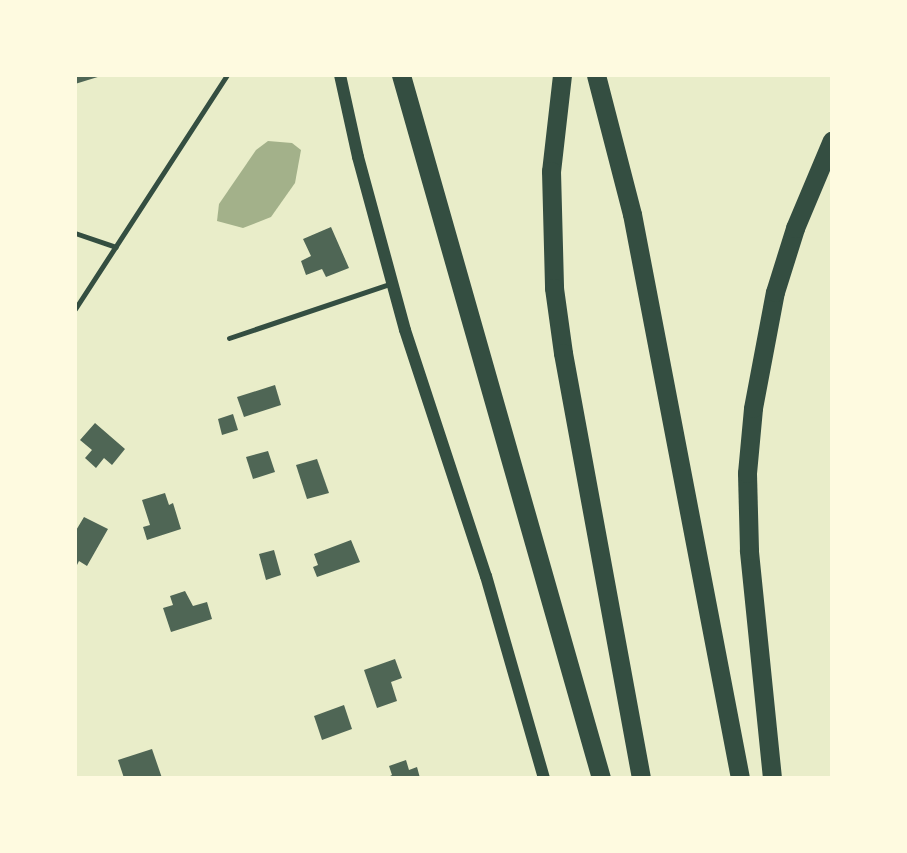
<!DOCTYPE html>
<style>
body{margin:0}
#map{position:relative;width:907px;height:853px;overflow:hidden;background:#e9edc9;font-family:Rubik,sans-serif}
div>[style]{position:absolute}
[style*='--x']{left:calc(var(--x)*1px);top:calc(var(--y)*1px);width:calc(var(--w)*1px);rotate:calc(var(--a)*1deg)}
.water>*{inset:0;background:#a3b18a}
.building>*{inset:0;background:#4f6655}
.service>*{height:5px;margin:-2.5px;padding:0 2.5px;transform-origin:2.5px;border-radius:2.5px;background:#344e41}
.tertiary>*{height:12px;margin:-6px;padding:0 6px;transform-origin:6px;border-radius:6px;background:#344e41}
.motorway>*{height:19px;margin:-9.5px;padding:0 9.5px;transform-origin:9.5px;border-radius:9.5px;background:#344e41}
span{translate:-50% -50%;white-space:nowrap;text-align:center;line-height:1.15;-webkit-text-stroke:5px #fefae0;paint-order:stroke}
.frame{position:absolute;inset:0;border:77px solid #fefae0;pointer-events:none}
</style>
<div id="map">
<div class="water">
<i style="clip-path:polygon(268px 141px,292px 143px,301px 150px,295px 183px,271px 217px,243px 228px,217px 221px,219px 204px,256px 150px)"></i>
</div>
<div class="building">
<i style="clip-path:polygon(75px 75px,101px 75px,101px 76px,75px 84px)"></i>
<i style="clip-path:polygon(331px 227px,349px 268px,326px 277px,322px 269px,306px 275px,301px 261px,311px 256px,303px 239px)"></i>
<i style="clip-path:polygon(275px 385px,281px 405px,244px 417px,237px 397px)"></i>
<i style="clip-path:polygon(233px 414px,238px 430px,222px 435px,218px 419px)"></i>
<i style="clip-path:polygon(95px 423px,125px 449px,112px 465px,104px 458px,96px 468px,85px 458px,92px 450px,80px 440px)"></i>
<i style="clip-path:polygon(268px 451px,275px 472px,253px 479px,246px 457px)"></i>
<i style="clip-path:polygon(317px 459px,329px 493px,307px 499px,296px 465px)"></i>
<i style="clip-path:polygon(165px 493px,169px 505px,173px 503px,181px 529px,147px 540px,143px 527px,150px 525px,142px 500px)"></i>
<i style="clip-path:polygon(84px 517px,108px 529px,87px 566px,79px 561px,75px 569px,75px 532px)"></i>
<i style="clip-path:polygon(351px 540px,360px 562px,317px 577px,313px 567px,318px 565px,314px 554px)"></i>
<i style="clip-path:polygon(274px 550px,281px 575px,266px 580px,259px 554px)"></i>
<i style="clip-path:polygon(185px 591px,193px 606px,207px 602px,212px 619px,171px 632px,163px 608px,173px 605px,170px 596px)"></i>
<i style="clip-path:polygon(395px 659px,402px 678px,391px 682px,397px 701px,377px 708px,364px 670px)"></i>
<i style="clip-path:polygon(344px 705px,352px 729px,322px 740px,314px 716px)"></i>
<i style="clip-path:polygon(152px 749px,162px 778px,124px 778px,118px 760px)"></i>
<i style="clip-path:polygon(406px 760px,409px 770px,417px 767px,420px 778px,386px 778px,392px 775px,389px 766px)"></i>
</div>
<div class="service">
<i style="--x:75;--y:233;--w:43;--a:18.9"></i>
<i style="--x:75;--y:309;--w:279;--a:-57"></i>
<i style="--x:229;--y:338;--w:172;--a:-18.6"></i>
</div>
<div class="tertiary">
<i style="--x:340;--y:75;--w:84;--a:77.6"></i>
<i style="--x:358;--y:157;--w:179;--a:74.8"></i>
<i style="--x:405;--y:330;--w:259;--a:71.8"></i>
<i style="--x:486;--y:576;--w:210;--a:74"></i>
</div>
<div class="motorway">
<i style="--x:401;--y:75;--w:731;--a:74.12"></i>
<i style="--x:562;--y:75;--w:97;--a:96.5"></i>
<i style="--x:551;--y:171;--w:117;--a:88.5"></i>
<i style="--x:554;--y:288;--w:66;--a:82.1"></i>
<i style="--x:563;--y:353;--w:432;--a:79.6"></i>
<i style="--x:596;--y:75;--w:144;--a:75.5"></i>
<i style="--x:632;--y:214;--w:574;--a:79.16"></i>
<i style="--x:772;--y:778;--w:229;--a:-95.8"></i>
<i style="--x:749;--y:550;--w:77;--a:-91.5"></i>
<i style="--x:747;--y:473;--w:65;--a:-84.7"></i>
<i style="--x:753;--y:408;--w:118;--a:-79.3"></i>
<i style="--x:775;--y:292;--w:67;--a:-72.6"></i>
<i style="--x:795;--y:228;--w:95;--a:-67.2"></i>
</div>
<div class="frame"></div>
</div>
